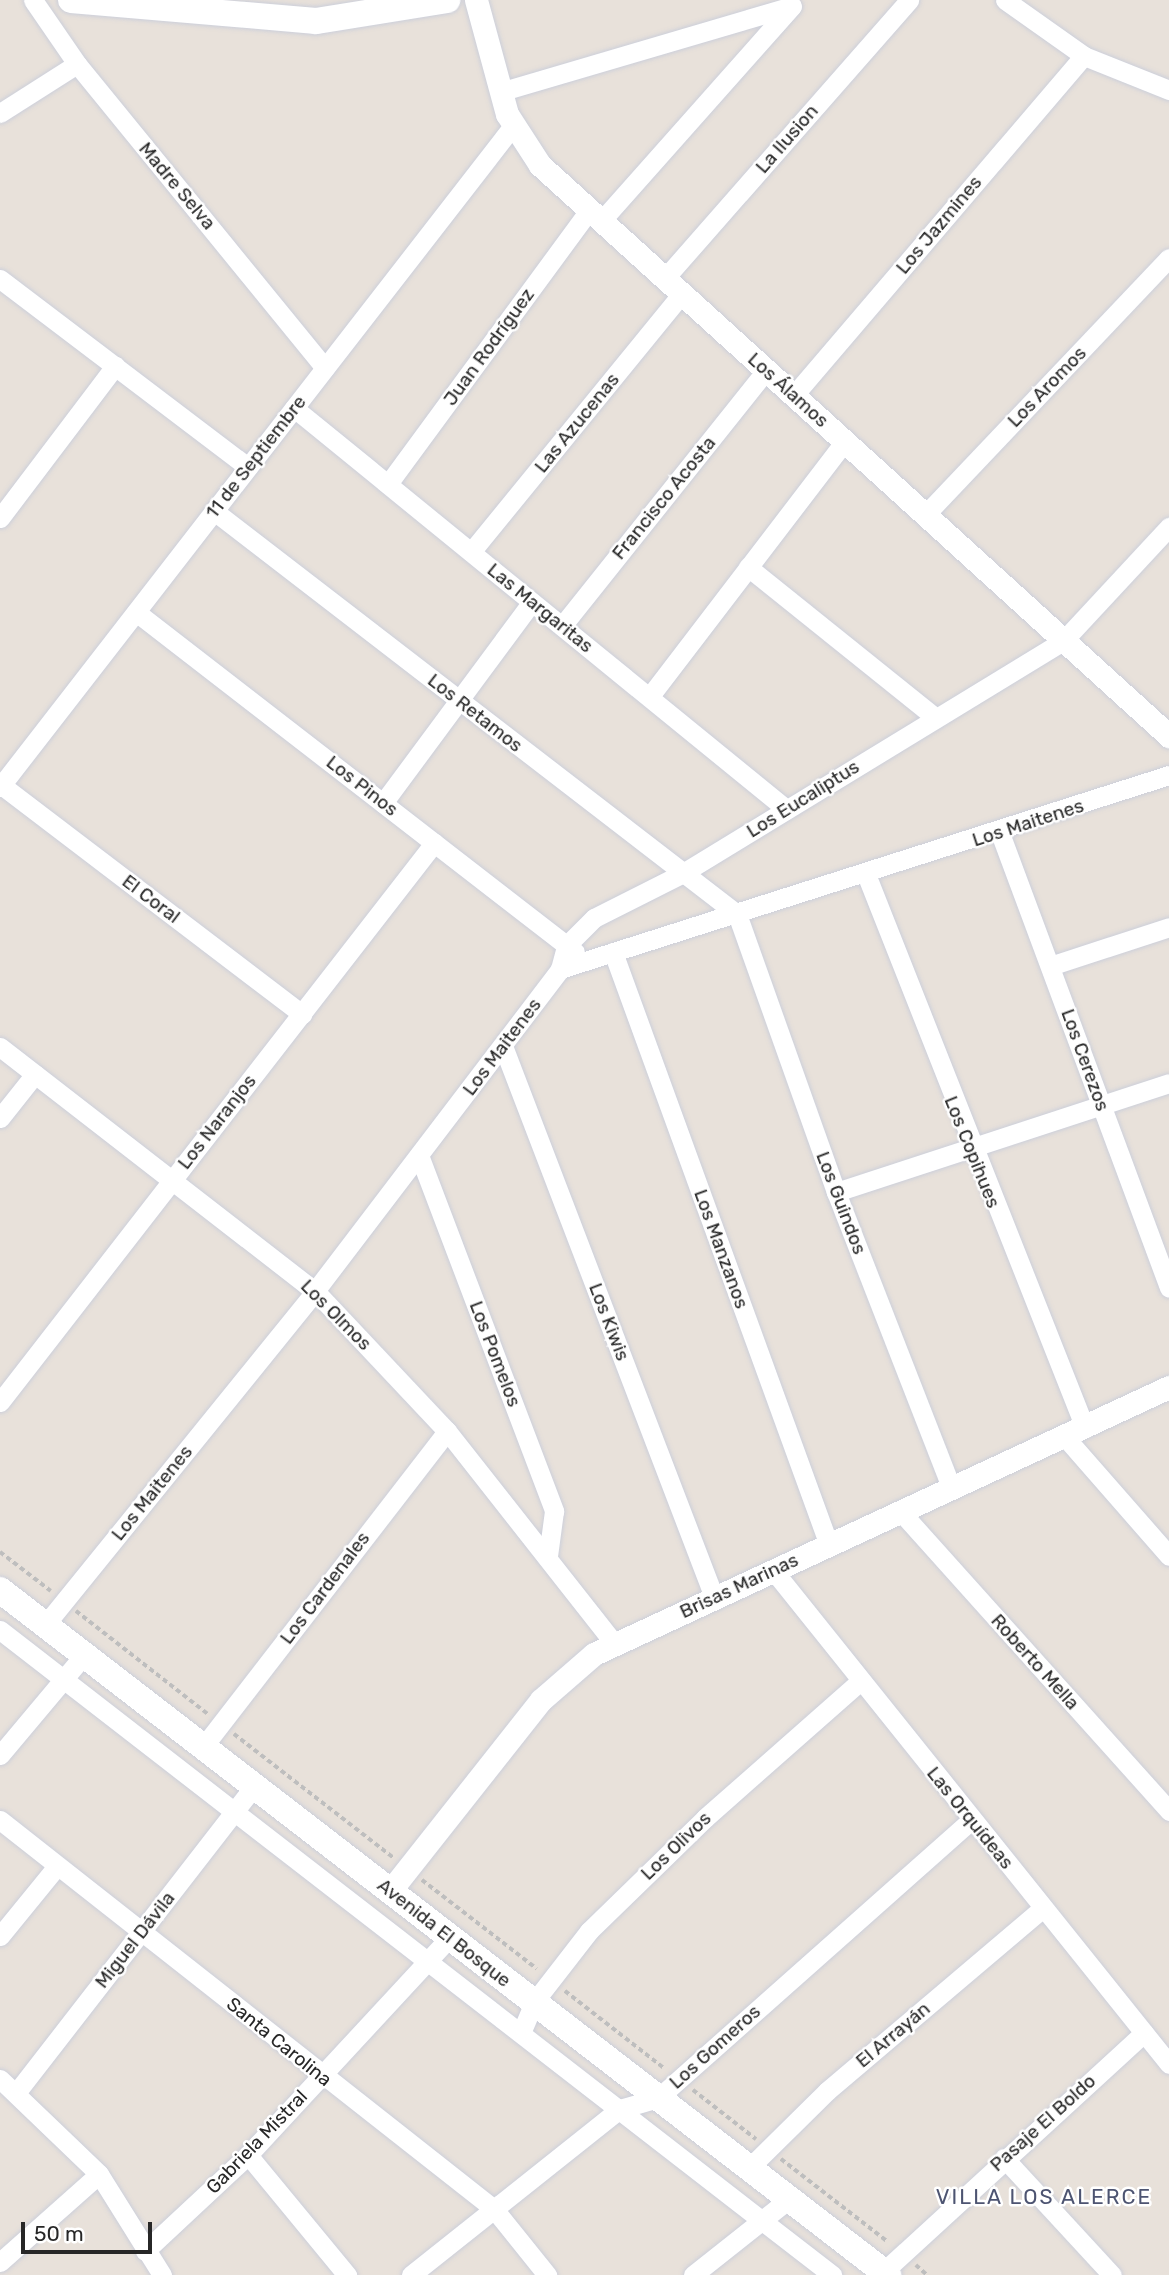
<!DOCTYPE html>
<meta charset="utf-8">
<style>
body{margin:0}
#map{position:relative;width:1169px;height:2275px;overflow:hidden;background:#e8e1da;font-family:Rubik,sans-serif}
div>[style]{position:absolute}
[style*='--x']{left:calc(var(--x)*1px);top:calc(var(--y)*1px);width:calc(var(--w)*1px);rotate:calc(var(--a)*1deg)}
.path>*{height:3.5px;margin-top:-1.75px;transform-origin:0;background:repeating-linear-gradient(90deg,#bebebe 0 5px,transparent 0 8.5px)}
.roads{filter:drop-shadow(0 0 2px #cccfda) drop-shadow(0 0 2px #cccfda)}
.minor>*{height:19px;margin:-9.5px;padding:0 9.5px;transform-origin:9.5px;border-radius:9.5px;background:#fff}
.tertiary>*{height:23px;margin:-11.5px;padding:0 11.5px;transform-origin:11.5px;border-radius:11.5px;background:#fff}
.secondary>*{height:26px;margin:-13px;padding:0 13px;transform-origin:13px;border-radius:13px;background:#fff}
span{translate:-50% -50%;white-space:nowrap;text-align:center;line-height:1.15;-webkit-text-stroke:5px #fff;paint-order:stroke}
.street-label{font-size:19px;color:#272727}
.neighbourhood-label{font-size:21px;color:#4d5471;letter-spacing:2px}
.scale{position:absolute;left:21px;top:2222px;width:131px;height:32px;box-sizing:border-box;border:4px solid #272727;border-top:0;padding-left:9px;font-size:21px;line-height:24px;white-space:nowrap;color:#272727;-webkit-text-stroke:5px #fff;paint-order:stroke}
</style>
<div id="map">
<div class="path">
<i style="--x:0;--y:1552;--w:64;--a:37.4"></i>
<i style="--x:76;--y:1611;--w:167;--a:38"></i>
<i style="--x:234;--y:1734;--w:202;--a:37.8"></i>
<i style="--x:422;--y:1880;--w:145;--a:37.7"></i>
<i style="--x:565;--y:1991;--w:125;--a:37.9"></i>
<i style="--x:693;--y:2090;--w:80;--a:37.9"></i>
<i style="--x:781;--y:2159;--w:135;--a:37.8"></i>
<i style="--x:916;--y:2265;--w:15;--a:42"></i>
</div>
<div class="roads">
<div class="minor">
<i style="--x:33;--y:0;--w:78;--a:55.5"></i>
<i style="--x:77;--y:64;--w:392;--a:50.8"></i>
<i style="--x:1005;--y:0;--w:97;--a:35.3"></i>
<i style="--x:1084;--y:56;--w:92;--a:21.8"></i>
<i style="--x:503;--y:91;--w:301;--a:-16.4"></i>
<i style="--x:0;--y:113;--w:91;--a:-32.5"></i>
<i style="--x:602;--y:220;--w:286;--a:-48.4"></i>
<i style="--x:665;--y:278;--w:370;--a:-48.7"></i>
<i style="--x:0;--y:279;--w:311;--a:37.2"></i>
<i style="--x:794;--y:395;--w:446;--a:-49.5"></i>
<i style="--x:294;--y:408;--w:635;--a:39.18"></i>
<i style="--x:388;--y:484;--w:341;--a:-53.7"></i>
<i style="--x:214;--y:511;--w:660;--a:37.62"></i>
<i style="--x:737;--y:914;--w:295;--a:70.4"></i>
<i style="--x:836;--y:1192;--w:319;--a:68.7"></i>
<i style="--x:925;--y:515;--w:354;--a:-46.5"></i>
<i style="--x:0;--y:518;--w:191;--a:-52.9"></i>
<i style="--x:471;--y:552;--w:334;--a:-50.8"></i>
<i style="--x:748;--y:567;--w:241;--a:38.8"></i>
<i style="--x:136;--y:612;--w:555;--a:37.76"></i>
<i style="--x:562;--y:626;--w:327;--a:-51.4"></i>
<i style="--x:650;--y:696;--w:321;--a:-52.6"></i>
<i style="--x:0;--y:784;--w:380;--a:37.3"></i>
<i style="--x:0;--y:787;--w:835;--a:-52.2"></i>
<i style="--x:383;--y:803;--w:250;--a:-53.5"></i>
<i style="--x:1000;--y:833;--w:485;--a:69.6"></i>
<i style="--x:866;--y:874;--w:596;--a:68.43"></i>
<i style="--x:613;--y:952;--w:631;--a:69.99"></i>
<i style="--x:1050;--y:966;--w:125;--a:-18.1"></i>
<i style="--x:560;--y:969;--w:24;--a:-75"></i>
<i style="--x:566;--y:946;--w:40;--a:-45"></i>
<i style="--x:594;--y:918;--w:100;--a:-26.8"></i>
<i style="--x:683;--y:873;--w:445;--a:-31.4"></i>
<i style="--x:1063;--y:641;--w:156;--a:-47.1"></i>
<i style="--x:503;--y:1046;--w:590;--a:69.05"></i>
<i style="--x:0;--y:1047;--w:398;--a:37.8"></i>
<i style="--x:315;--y:1291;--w:192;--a:46.7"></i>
<i style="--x:447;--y:1431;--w:270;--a:51.8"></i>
<i style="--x:0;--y:1118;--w:56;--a:-51.5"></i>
<i style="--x:419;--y:1155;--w:381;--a:69.2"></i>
<i style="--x:554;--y:1511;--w:45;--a:97.6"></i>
<i style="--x:836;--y:1192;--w:350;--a:-18.1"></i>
<i style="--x:0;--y:1402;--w:708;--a:-52.17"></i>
<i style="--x:1065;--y:1437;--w:158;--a:48.8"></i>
<i style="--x:901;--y:1512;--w:402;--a:48.1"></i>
<i style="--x:773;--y:1570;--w:633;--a:51.28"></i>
<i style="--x:45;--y:1625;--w:429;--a:-51"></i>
<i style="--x:315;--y:1291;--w:405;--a:-52.7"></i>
<i style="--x:560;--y:969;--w:639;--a:-17.67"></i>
<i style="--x:0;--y:1630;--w:1053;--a:37.78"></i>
<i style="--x:203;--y:1747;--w:399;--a:-52.3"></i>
<i style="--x:0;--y:1755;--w:131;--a:-50"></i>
<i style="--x:0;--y:1820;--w:629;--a:38.22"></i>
<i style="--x:494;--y:2209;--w:85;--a:51.2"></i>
<i style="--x:0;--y:1936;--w:90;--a:-50.8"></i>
<i style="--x:521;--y:2033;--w:34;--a:-67"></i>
<i style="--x:534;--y:2002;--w:90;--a:-52.2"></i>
<i style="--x:589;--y:1931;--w:162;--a:-44.2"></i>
<i style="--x:705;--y:1818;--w:205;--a:-41.4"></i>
<i style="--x:0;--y:2079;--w:137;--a:43.8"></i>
<i style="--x:99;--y:2174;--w:119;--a:58"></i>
<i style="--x:16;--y:2093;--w:388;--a:-52.2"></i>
<i style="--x:248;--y:2155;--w:156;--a:50.5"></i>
<i style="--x:1004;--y:2158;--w:159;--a:47.3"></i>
<i style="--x:749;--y:2168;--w:110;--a:-44.6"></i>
<i style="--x:827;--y:2091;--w:283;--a:-40.3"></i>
<i style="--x:145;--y:2251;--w:141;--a:-43"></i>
<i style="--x:248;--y:2155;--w:297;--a:-47.2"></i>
<i style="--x:0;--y:2262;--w:132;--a:-41.6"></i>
<i style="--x:883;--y:2272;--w:354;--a:-42.5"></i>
<i style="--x:411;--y:2275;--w:267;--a:-38.5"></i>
<i style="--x:620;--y:2109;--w:40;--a:-16"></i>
<i style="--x:658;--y:2098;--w:419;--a:-41.6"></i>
<i style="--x:693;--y:2275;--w:122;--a:-38.4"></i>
</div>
<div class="tertiary">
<i style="--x:476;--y:0;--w:118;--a:74.8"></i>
<i style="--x:507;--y:114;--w:61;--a:57.1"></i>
<i style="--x:540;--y:165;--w:850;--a:42.23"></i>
<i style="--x:390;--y:1891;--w:243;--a:-51.7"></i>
<i style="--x:541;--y:1700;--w:70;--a:-41"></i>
<i style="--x:594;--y:1654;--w:634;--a:-24.91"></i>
</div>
<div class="secondary">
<i style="--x:71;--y:0;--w:246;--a:4.9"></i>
<i style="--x:316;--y:21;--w:133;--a:-9.1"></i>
<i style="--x:0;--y:1590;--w:1122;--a:37.65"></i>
</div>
</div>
<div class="street-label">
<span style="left:787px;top:139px;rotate:-49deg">La Ilusion</span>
<span style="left:177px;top:186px;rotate:50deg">Madre Selva</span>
<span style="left:939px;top:225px;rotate:-50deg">Los Jazmines</span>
<span style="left:489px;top:347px;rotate:-54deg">Juan Rodríguez</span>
<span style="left:1047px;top:387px;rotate:-46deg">Los Aromos</span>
<span style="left:788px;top:390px;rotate:42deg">Los Álamos</span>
<span style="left:577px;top:423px;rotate:-51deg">Las Azucenas</span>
<span style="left:256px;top:457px;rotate:-52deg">11 de Septiembre</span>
<span style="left:664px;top:498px;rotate:-51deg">Francisco Acosta</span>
<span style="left:540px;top:608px;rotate:39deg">Las Margaritas</span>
<span style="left:475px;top:713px;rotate:38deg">Los Retamos</span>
<span style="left:362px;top:786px;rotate:38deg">Los Pinos</span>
<span style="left:803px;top:799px;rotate:-32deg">Los Eucaliptus</span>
<span style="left:1028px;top:823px;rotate:-18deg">Los Maitenes</span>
<span style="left:151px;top:899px;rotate:37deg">El Coral</span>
<span style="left:502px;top:1047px;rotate:-53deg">Los Maitenes</span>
<span style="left:1085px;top:1060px;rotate:70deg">Los Cerezos</span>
<span style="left:217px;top:1122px;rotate:-52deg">Los Naranjos</span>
<span style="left:972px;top:1152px;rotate:68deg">Los Copihues</span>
<span style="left:841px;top:1203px;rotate:69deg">Los Guindos</span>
<span style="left:721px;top:1249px;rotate:70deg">Los Manzanos</span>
<span style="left:336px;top:1315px;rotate:45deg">Los Olmos</span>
<span style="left:609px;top:1322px;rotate:69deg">Los Kiwis</span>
<span style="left:495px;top:1354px;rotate:69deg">Los Pomelos</span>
<span style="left:152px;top:1493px;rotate:-51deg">Los Maitenes</span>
<span style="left:739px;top:1586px;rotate:-25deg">Brisas Marinas</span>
<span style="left:325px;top:1588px;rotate:-53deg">Los Cardenales</span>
<span style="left:1035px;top:1662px;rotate:48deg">Roberto Mella</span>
<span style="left:970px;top:1818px;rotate:51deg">Las Orquídeas</span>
<span style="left:676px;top:1846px;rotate:-44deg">Los Olivos</span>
<span style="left:444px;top:1933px;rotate:38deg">Avenida El Bosque</span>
<span style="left:135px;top:1940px;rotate:-52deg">Miguel Dávila</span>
<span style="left:893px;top:2035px;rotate:-40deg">El Arrayán</span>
<span style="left:279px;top:2042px;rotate:39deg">Santa Carolina</span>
<span style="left:715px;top:2047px;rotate:-42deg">Los Gomeros</span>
<span style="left:1043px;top:2123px;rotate:-42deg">Pasaje El Boldo</span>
<span style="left:257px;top:2142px;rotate:-46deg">Gabriela Mistral</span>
</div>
<div class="neighbourhood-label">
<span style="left:1044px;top:2197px">VILLA LOS ALERCE</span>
</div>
<div class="scale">50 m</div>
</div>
